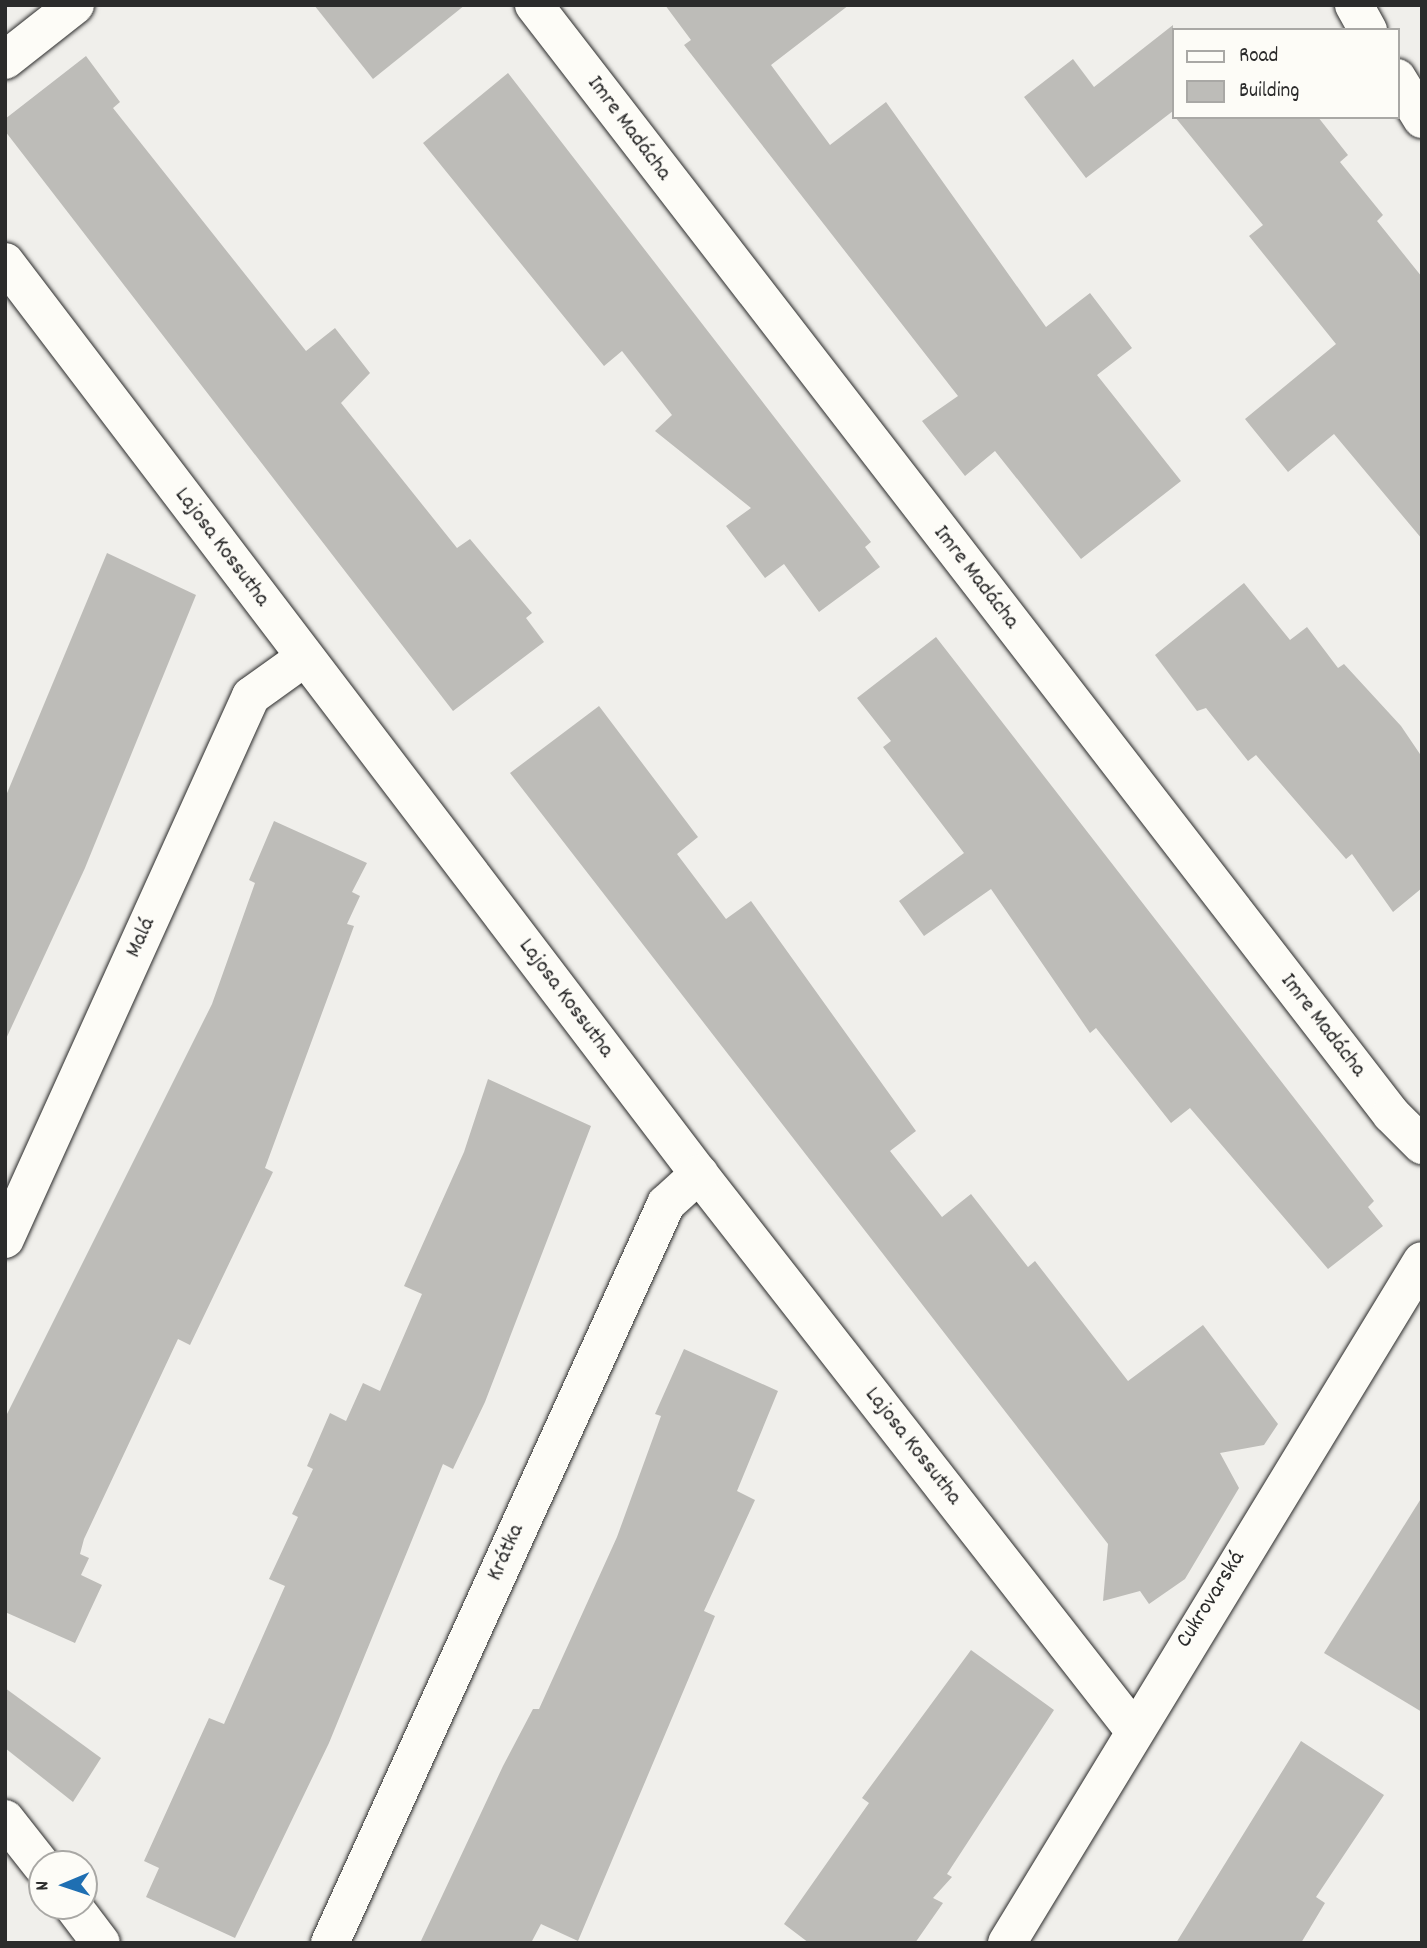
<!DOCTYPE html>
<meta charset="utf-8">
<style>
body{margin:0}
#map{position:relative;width:1427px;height:1948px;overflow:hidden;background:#f0efeb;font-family:Dekko,sans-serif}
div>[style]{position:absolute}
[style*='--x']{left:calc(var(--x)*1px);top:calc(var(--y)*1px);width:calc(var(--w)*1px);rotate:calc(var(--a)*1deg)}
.building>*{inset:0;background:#bdbcb8}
.roads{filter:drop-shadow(0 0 2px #2b2b2b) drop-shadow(0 0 2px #2b2b2b)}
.street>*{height:38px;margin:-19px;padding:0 19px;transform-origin:19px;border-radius:19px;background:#fdfcf7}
span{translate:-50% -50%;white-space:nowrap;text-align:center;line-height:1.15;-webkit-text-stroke:6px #fdfcf7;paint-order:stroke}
.street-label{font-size:23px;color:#2b2b2b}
.frame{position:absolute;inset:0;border:7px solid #2b2b2b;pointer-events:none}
.legend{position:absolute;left:1172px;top:28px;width:228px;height:91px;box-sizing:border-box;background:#fdfcf7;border:2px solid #a9a8a5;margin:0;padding:9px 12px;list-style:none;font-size:21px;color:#2b2b2b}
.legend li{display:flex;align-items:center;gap:14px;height:35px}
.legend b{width:35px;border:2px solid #a9a8a5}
.north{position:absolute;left:28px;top:1850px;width:70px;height:70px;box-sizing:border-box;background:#fdfcf7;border:2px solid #a9a8a5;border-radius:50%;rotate:268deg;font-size:19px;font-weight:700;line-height:28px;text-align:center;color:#2b2b2b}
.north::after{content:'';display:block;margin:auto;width:24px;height:32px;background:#1f6fb2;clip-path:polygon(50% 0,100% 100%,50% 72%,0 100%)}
</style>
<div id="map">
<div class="building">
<i style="clip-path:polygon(314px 5px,465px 5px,373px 79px)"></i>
<i style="clip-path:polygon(665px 5px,849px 5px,771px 65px,830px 145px,886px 102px,1046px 327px,1090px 293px,1132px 348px,1097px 375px,1181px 481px,1081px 559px,995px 451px,965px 476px,922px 421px,958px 396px,684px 45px,691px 40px)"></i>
<i style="clip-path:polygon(1173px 25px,1173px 111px,1086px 178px,1024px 97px,1073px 59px,1094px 87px)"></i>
<i style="clip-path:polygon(86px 56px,120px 102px,113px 108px,306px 351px,335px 328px,370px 373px,341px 403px,457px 548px,470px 539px,532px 613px,526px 618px,544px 642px,453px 711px,5px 131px,5px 119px)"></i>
<i style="clip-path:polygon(508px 73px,871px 542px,865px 547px,880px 567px,819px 612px,784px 564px,765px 578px,726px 526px,751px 508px,655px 431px,672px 415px,622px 351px,604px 366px,423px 143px)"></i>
<i style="clip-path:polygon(1175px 117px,1318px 117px,1348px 155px,1340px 162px,1383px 215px,1377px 221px,1422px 277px,1422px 539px,1334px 434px,1288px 472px,1245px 419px,1336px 344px,1249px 236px,1263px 225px)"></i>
<i style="clip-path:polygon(107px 553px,196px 595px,85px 868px,5px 1041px,5px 798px)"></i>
<i style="clip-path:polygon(1244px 583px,1290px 640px,1307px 627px,1338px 668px,1344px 664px,1401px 726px,1422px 757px,1422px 888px,1393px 912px,1352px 854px,1346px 859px,1256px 755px,1248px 761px,1206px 708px,1197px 711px,1155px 655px)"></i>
<i style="clip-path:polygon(936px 637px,1374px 1201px,1368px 1207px,1383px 1226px,1328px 1269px,1190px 1108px,1171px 1123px,1096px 1028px,1090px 1033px,991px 889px,924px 936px,899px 901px,964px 853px,883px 747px,891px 741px,857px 698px)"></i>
<i style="clip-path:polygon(599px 706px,698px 837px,677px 854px,726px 919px,751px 901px,916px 1131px,890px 1151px,942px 1217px,971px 1194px,1028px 1267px,1035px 1261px,1128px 1381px,1203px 1325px,1278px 1424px,1264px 1445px,1220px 1453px,1239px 1488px,1185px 1579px,1149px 1604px,1140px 1591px,1103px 1601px,1108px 1544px,510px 773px)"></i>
<i style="clip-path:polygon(274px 821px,367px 863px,352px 892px,360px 896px,347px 924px,354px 926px,265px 1168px,273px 1172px,190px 1345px,178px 1339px,84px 1539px,80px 1554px,89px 1558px,81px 1575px,102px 1585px,75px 1643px,5px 1612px,5px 1418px,212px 1004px,255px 883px,249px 880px)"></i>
<i style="clip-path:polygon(488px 1079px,591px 1126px,485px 1402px,453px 1469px,443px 1464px,329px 1743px,235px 1938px,146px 1897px,159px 1868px,144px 1861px,209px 1718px,224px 1724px,285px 1586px,269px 1579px,298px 1517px,292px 1514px,313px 1469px,307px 1466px,330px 1413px,346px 1421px,363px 1383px,380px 1391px,422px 1294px,404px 1286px,464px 1152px)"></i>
<i style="clip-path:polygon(684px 1349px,778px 1391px,737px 1491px,755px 1500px,704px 1611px,715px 1616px,578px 1941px,541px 1924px,531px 1943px,420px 1943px,503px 1766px,533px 1709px,539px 1709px,617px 1537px,661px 1416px,655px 1414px)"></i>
<i style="clip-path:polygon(1422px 1497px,1422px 1712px,1324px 1653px)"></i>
<i style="clip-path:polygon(971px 1650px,1054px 1710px,947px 1874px,952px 1877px,933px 1898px,943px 1903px,915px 1943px,809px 1943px,784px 1924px,869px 1803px,862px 1798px)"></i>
<i style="clip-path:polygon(5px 1688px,101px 1758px,73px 1802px,5px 1748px)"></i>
<i style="clip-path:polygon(1301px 1741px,1384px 1795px,1316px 1897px,1325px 1903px,1301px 1943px,1176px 1943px)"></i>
</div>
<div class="roads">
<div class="street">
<i style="--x:534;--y:5;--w:1402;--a:52.3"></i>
<i style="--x:1391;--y:1114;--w:44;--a:45"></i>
<i style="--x:1354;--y:5;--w:29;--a:61"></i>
<i style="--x:5;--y:60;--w:89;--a:-38.2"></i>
<i style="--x:1397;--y:78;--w:48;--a:58.6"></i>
<i style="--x:5;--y:262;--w:1146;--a:52.73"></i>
<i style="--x:699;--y:1174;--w:705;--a:51.98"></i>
<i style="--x:5;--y:1239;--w:596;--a:-65.63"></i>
<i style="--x:251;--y:696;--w:65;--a:-35.6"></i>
<i style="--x:5;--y:1819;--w:60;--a:51.8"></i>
<i style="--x:73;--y:1906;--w:46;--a:52.9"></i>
<i style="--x:330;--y:1943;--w:812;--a:-65.55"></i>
<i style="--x:666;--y:1204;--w:45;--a:-42.3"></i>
<i style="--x:1007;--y:1943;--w:798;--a:-58.68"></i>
</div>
</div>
<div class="street-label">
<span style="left:628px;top:129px;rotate:53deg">Imre Madácha</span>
<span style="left:221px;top:548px;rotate:53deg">Lajosa Kossutha</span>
<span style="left:975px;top:578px;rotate:52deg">Imre Madácha</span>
<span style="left:142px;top:938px;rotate:-66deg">Malá</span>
<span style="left:565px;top:999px;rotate:53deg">Lajosa Kossutha</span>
<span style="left:1322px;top:1026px;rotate:52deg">Imre Madácha</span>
<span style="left:912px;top:1447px;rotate:52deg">Lajosa Kossutha</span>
<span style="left:507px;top:1553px;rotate:-66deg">Krátka</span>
<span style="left:1212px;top:1600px;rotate:-58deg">Cukrovarská</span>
</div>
<div class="frame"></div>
<ul class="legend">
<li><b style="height:9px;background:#fdfcf7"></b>Road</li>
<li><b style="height:19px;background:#bdbcb8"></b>Building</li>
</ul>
<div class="north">N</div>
</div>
